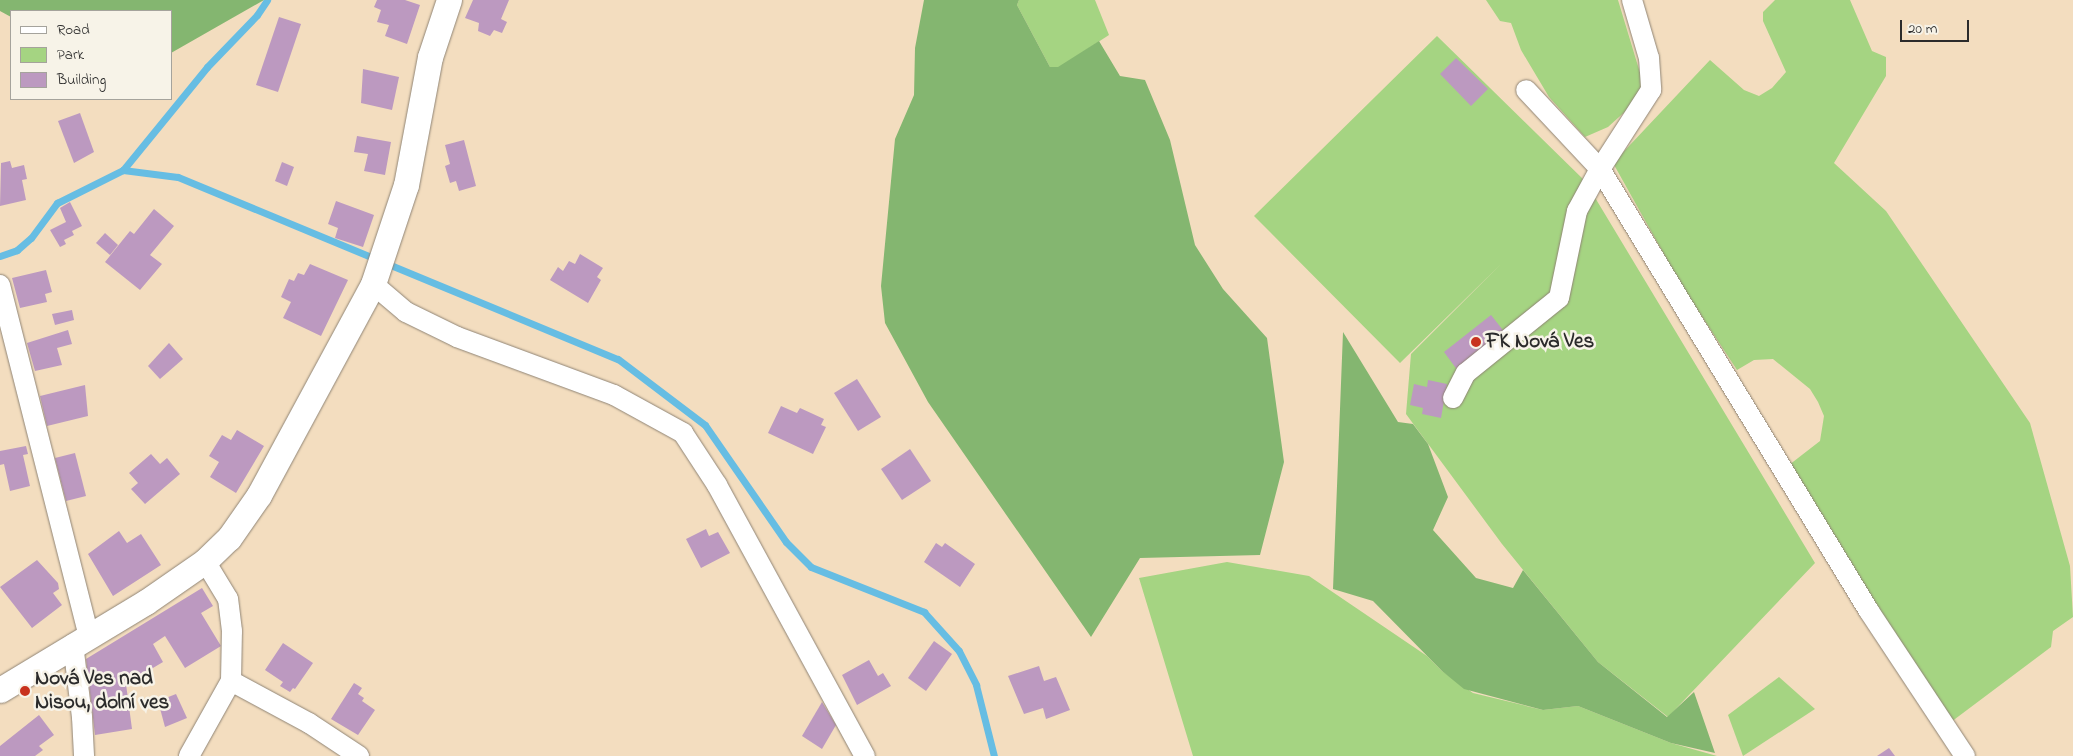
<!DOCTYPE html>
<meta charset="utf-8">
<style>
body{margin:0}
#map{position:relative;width:2073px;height:756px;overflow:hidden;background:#f3ddbf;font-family:"Indie Flower",sans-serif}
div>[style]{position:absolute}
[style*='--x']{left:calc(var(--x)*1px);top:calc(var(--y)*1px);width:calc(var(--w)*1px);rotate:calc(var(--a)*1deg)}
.green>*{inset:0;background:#a5d482}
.forest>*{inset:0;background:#84b670}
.stream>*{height:7px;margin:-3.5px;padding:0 3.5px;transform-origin:3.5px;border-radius:3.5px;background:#66bde3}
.building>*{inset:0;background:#bc99c0}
.roads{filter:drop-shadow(0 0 1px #8f8475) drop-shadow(0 0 1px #8f8475)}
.minor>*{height:20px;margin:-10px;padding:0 10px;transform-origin:10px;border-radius:10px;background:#fff}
.tertiary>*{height:25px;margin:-12.5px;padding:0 12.5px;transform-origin:12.5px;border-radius:12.5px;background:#fff}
.dots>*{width:14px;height:14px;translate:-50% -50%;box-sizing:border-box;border:2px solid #f7f3e8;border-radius:50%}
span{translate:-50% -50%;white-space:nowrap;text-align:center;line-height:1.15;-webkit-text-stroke:5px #f7f3e8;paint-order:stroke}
.poi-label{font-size:21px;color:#2b2b2b;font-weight:700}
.left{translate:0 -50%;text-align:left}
.legend{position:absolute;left:10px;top:10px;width:162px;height:90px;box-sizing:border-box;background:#f7f3e8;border:1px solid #a5a39c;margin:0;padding:6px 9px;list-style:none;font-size:15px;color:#2b2b2b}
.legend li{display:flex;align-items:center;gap:10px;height:25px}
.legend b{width:25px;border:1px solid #a5a39c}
.scale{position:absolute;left:1900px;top:20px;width:69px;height:22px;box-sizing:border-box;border:2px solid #2b2b2b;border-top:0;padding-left:6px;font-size:15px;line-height:18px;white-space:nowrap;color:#2b2b2b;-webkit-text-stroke:4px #f7f3e8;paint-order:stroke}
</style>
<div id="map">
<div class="green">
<i style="clip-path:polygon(1019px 0,1095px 0,1109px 35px,1058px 68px,1050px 67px,1017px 5px)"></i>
<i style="clip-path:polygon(1486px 0,1618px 0,1641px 76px,1640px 98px,1608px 127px,1585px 137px,1549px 97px,1521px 50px,1511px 23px,1500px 21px)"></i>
<i style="clip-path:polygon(1775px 0,1850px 0,1872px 51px,1886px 57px,1886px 76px,1834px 163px,1886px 211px,2030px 423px,2070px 566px,2073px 617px,2053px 631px,2051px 647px,1947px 725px,1789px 465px,1820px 441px,1824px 416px,1818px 402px,1810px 389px,1773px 359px,1754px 360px,1737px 370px,1680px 283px,1613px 163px,1710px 60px,1744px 90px,1759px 96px,1772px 88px,1786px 72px,1763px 21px,1763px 12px)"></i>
<i style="clip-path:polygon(1437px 36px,1585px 181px,1815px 563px,1668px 717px,1598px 662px,1502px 544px,1406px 414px,1411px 354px,1501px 264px,1400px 363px,1254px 216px)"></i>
<i style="clip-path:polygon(1227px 562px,1309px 576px,1427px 656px,1442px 671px,1473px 693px,1543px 710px,1578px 706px,1671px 743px,1717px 756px,1193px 756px,1139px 578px)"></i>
<i style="clip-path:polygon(1779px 677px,1815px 709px,1743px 756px,1728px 715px)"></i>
</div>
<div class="forest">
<i style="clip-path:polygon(0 0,264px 0,171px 53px,171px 11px,11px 11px,11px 17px,0 11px)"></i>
<i style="clip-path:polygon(924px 0,1019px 0,1017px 5px,1050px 67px,1058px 67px,1099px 41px,1120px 76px,1145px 80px,1170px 140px,1195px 245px,1223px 289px,1267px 338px,1284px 462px,1260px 555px,1140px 558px,1091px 637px,928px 402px,885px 323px,881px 286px,895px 139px,914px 95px,915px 48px)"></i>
<i style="clip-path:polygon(1343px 332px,1398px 422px,1413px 424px,1428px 444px,1448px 497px,1433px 530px,1476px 578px,1513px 588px,1523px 570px,1598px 662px,1667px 717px,1694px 692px,1715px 753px,1671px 743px,1578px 706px,1543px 710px,1464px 689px,1442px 671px,1373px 601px,1333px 589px)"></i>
</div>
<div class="stream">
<i style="--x:123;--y:170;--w:55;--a:7.3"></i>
<i style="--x:178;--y:177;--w:476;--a:22.5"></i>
<i style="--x:618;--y:359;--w:109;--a:37.2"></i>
<i style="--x:705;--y:425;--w:142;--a:55.3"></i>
<i style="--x:786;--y:542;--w:35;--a:45"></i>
<i style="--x:811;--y:567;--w:122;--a:21.7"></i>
<i style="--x:924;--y:612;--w:52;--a:48.1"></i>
<i style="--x:959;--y:651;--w:38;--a:63"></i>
<i style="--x:976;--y:685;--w:73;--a:75.8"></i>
<i style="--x:0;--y:256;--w:18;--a:-19"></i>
<i style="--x:17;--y:250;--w:18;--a:-41"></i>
<i style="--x:31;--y:238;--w:44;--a:-53.4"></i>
<i style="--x:57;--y:203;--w:74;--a:-26.6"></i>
<i style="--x:123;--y:170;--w:133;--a:-50.8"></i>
<i style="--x:207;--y:67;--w:72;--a:-46.1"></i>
<i style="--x:257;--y:15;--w:18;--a:-56"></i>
</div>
<div class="building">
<i style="clip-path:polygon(377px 0,405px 0,420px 5px,407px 44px,385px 36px,389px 25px,377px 22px,381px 10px,374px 7px)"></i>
<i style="clip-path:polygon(473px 0,509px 0,501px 19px,507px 22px,502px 33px,494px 30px,490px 36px,478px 31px,479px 23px,465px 18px)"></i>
<i style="clip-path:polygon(279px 17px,301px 24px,278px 92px,256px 85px)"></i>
<i style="clip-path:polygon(1456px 58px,1488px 89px,1471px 106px,1440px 74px)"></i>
<i style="clip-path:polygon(363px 69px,399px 77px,392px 110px,361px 103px)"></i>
<i style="clip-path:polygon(80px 113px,94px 152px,74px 163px,58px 121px)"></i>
<i style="clip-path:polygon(357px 136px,391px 142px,385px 175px,364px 171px,368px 154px,354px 152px)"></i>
<i style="clip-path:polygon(464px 140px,476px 186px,459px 191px,456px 181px,450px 183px,445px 166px,450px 164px,445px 145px)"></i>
<i style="clip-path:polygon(10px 161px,12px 168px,24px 165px,27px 179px,22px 180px,26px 200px,0 206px,1px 163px)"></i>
<i style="clip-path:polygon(282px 162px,294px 167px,287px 186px,275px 181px)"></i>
<i style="clip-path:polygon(336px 201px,374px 215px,363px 247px,335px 238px,338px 228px,328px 224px)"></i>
<i style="clip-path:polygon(70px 202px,82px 226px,72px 231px,74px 235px,64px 240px,66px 244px,60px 247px,50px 230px,66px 222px,60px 208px)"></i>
<i style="clip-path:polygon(154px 209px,174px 226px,150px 255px,162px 264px,140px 290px,105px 262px,130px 231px,134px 234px)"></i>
<i style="clip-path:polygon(105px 233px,118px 245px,110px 255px,96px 243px)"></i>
<i style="clip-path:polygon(580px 254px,603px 268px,597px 277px,601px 280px,588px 303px,550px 280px,558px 267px,563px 271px,569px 261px,575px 264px)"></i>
<i style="clip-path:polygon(310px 264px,348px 280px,321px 336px,283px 318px,291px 302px,281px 297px,289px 279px,294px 281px,298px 273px,304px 275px)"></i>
<i style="clip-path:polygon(46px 270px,52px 292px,45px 294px,47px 302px,20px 308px,12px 278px)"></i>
<i style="clip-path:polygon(72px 310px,74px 320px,55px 325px,52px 314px)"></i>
<i style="clip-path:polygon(1491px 315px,1506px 334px,1458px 371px,1444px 352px)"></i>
<i style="clip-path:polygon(68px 330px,72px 344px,57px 348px,62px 365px,35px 371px,27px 343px)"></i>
<i style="clip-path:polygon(169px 343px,183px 359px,160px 379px,148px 366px)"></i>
<i style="clip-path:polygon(857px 379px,881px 417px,858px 431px,834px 393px)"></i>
<i style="clip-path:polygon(1428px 380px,1447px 384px,1441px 418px,1422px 414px,1423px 408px,1410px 405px,1414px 384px,1427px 387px)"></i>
<i style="clip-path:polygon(85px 385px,88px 416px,47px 426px,40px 396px)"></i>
<i style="clip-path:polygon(781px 406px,797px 413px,800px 408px,824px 419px,821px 425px,826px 427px,813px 454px,768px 433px)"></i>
<i style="clip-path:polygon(237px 430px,264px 446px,236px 493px,210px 477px,219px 462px,209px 456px,222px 435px,231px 440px)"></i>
<i style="clip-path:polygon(26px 446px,28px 454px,23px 455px,30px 486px,10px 491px,4px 464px,0 465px,0 451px)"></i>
<i style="clip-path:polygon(910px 449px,931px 481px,902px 500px,881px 469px)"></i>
<i style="clip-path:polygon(75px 453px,86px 496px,66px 501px,55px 458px)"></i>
<i style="clip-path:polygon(151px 454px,160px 464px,167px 458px,180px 474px,145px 504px,131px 489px,138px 483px,129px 473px)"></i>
<i style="clip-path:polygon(706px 529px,709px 536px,718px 532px,730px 553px,701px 568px,686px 539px)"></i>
<i style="clip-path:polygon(119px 531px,127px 543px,141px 534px,161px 565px,113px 596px,88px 554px)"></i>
<i style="clip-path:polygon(936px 543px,942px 547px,945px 543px,975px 564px,960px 587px,924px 562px)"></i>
<i style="clip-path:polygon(37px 560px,58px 583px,59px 589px,53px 593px,62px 605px,32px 628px,0 587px)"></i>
<i style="clip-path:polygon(202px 588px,213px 606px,201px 613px,221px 646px,185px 668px,165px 636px,153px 644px,163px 662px,126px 684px,132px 729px,95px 735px,86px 659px)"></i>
<i style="clip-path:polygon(934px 641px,952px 654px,926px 691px,908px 678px)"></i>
<i style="clip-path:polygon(283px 643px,313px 663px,295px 689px,293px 688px,290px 692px,280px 686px,283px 682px,265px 670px)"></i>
<i style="clip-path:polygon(869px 660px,878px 676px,883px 673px,891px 686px,857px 705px,842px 675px)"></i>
<i style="clip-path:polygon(1039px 666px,1044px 681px,1056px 677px,1070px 710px,1046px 719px,1043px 708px,1024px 714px,1008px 676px)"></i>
<i style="clip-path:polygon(354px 683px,362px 688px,358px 694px,364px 698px,362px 701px,375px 710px,358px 735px,331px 719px)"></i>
<i style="clip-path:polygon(176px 694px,187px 718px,165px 727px,158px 701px)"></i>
<i style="clip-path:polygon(822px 702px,836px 725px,822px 749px,802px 736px)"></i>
<i style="clip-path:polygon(39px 715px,54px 735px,39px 746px,43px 750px,35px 756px,0 756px,0 746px)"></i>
<i style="clip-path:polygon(1889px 748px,1895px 756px,1877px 756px)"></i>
</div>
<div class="roads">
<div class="minor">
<i style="--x:1632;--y:0;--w:60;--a:73.7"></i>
<i style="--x:1649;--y:58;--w:32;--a:86"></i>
<i style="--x:1651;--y:90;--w:94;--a:122.8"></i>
<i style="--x:1600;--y:169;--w:517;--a:58.68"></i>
<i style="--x:1869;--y:611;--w:174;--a:56.5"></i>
<i style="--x:373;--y:284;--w:43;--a:40.3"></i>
<i style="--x:406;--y:312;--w:57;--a:26.1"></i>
<i style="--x:457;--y:337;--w:167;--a:20.3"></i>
<i style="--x:614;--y:395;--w:79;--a:28.8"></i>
<i style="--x:683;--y:433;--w:62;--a:56.8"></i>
<i style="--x:717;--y:485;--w:309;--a:61.4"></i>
<i style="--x:0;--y:285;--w:360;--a:75.8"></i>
<i style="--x:1453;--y:398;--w:28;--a:-63"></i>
<i style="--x:1466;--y:373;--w:119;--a:-38.9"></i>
<i style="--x:1559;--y:298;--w:89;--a:-78.3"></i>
<i style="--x:1577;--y:211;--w:48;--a:-61.3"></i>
<i style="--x:1600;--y:169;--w:108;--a:-133.1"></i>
<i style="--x:73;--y:644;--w:74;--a:83"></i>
<i style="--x:82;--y:717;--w:39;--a:87"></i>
<i style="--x:231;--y:681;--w:89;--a:28.3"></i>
<i style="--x:309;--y:723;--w:60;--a:33.4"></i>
<i style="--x:189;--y:756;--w:86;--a:-60.8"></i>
<i style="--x:231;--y:681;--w:50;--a:-88.9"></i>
<i style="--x:232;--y:631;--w:32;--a:-97"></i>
<i style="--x:228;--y:599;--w:44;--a:-121.2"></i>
</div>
<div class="tertiary">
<i style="--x:0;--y:690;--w:170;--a:-31.1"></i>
<i style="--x:146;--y:602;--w:72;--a:-34.8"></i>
<i style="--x:205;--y:561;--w:33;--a:-44"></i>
<i style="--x:229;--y:538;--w:52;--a:-55.1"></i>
<i style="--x:259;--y:495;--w:240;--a:-61.6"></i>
<i style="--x:373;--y:284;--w:104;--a:-71.6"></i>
<i style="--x:406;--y:185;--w:130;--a:-79.4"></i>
<i style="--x:430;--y:57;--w:60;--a:-71.6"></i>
</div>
</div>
<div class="dots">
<i style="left:1476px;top:342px;background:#c8321e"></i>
<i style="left:25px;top:691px;background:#c8321e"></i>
</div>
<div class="poi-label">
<span class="left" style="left:1486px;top:342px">FK Nová Ves</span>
<span class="left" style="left:35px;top:691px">Nová Ves nad<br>Nisou, dolní ves</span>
</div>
<ul class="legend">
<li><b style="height:6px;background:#fff"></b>Road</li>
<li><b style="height:14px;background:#a5d482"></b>Park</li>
<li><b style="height:14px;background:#bc99c0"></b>Building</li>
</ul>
<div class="scale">20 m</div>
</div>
